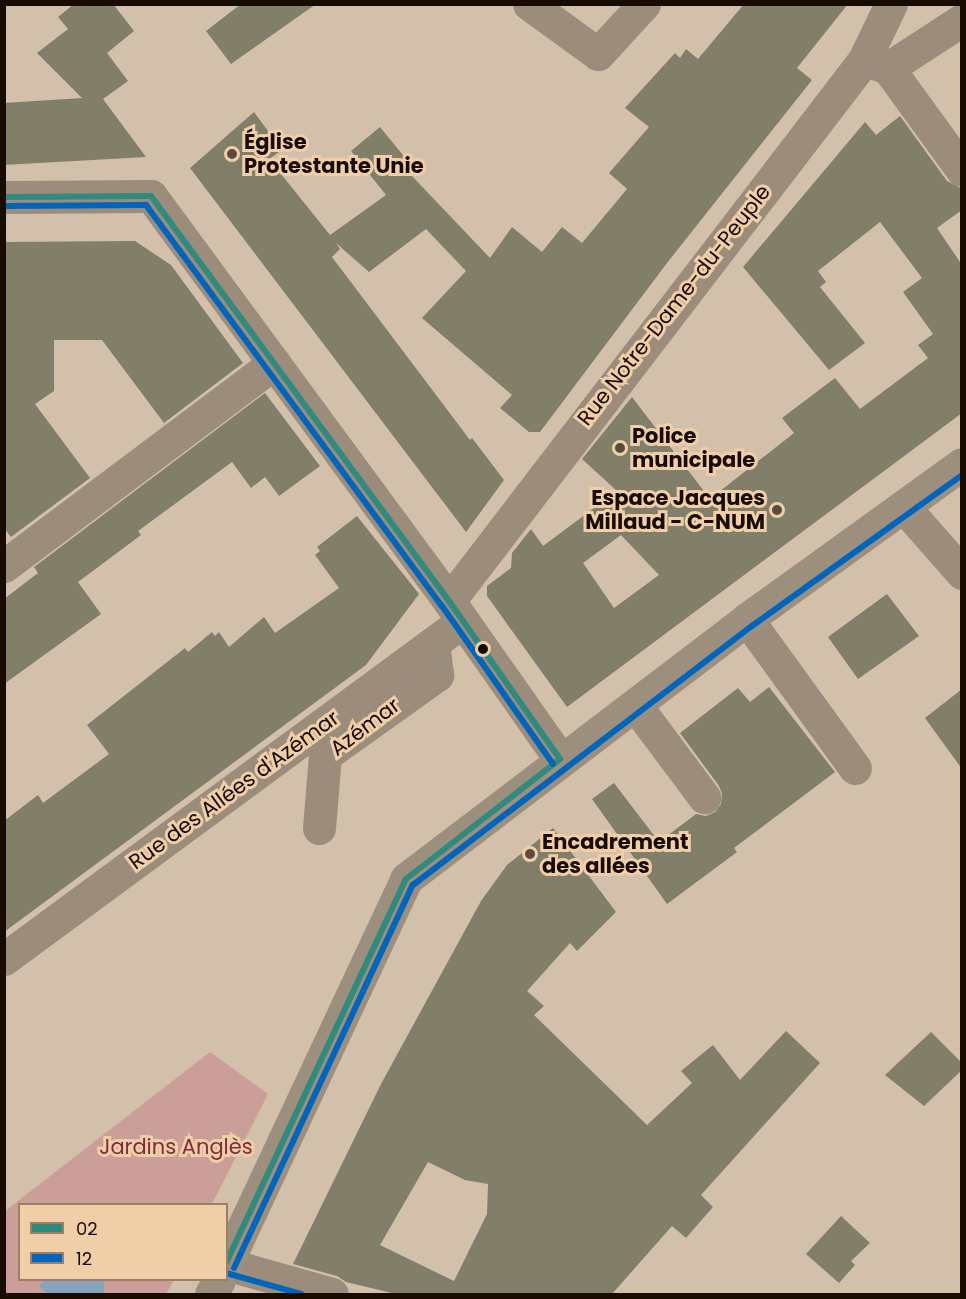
<!DOCTYPE html>
<meta charset="utf-8">
<style>
body{margin:0}
#map{position:relative;width:966px;height:1299px;overflow:hidden;background:#d2c0ab;font-family:Poppins,sans-serif}
div>[style]{position:absolute}
[style*='--x']{left:calc(var(--x)*1px);top:calc(var(--y)*1px);width:calc(var(--w)*1px);rotate:calc(var(--a)*1deg)}
.green>*{inset:0;background:#cb9e9a}
.water>*{inset:0;background:#88a3be}
.building>*{inset:0;background:#817e6a}
.minor>*{height:33px;margin:-16.5px;padding:0 16.5px;transform-origin:16.5px;border-radius:16.5px;background:#9b8c7c}
.major>*{height:33px;margin:-16.5px;padding:0 16.5px;transform-origin:16.5px;border-radius:16.5px;background:#9d8f7e}
.bus-1>*{height:6px;margin:-3px;padding:0 3px;transform-origin:3px;border-radius:3px;background:#308b7e}
.bus-2>*{height:6px;margin:-3px;padding:0 3px;transform-origin:3px;border-radius:3px;background:#0065bd}
.dots>*{width:16px;height:16px;translate:-50% -50%;box-sizing:border-box;border:3px solid #efcea8;border-radius:50%}
span{translate:-50% -50%;white-space:nowrap;text-align:center;line-height:1.15;-webkit-text-stroke:6px #efcea8;paint-order:stroke}
.poi-label{font-size:21px;color:#180c02;font-weight:700}
.left{translate:0 -50%;text-align:left}
.right{translate:-100% -50%;text-align:right}
.street-label{font-size:21px;color:#180c02}
.park-label{font-size:21px;color:#802b3f}
.frame{position:absolute;inset:0;border:6px solid #180c02;pointer-events:none}
.legend{position:absolute;left:18px;top:1203px;width:210px;height:78px;box-sizing:border-box;background:#efcea8;border:2px solid #998066;margin:0;padding:8px 10px;list-style:none;font-size:18px;color:#180c02}
.legend li{display:flex;align-items:center;gap:12px;height:30px}
.legend b{width:30px;border:2px solid #998066}
</style>
<div id="map">
<div class="green">
<i style="clip-path:polygon(210px 1052px,268px 1094px,212px 1204px,20px 1204px,20px 1280px,174px 1280px,166px 1294px,5px 1294px,5px 1211px)"></i>
</div>
<div class="water">
<i style="clip-path:polygon(44px 1280px,104px 1280px,104px 1294px,49px 1294px,39px 1287px)"></i>
</div>
<div class="building">
<i style="clip-path:polygon(74px 4px,113px 4px,134px 31px,107px 53px,128px 81px,103px 99px,146px 157px,4px 165px,4px 103px,82px 98px,37px 53px,68px 29px,58px 17px)"></i>
<i style="clip-path:polygon(241px 4px,316px 4px,231px 64px,206px 31px)"></i>
<i style="clip-path:polygon(744px 4px,848px 4px,797px 68px,812px 80px,667px 263px,540px 432px,529px 432px,500px 408px,512px 395px,422px 318px,466px 271px,426px 229px,369px 272px,336px 243px,340px 249px,332px 257px,470px 440px,472px 438px,504px 480px,466px 532px,190px 168px,254px 112px,282px 150px,269px 159px,330px 235px,386px 195px,351px 151px,380px 127px,416px 171px,411px 175px,490px 258px,512px 227px,542px 252px,562px 227px,582px 243px,627px 189px,609px 173px,649px 127px,625px 108px,675px 53px,680px 58px,686px 49px,698px 59px)"></i>
<i style="clip-path:polygon(evenodd,900px 116px,947px 181px,962px 189px,962px 210px,937px 228px,962px 265px,962px 413px,567px 707px,487px 596px,487px 586px,511px 568px,512px 553px,531px 529px,543px 546px,617px 491px,582px 459px,632px 397px,710px 499px,794px 433px,782px 418px,835px 378px,860px 409px,928px 358px,918px 345px,933px 334px,903px 292px,922px 278px,880px 222px,818px 271px,826px 282px,820px 287px,865px 343px,829px 370px,743px 267px,865px 122px,876px 135px,900px 116px,621px 535px,659px 575px,614px 608px,583px 563px,621px 535px)"></i>
<i style="clip-path:polygon(135px 241px,171px 265px,243px 363px,164px 423px,102px 340px,54px 340px,54px 391px,35px 404px,90px 478px,11px 537px,4px 528px,4px 242px)"></i>
<i style="clip-path:polygon(265px 393px,320px 466px,279px 496px,265px 477px,251px 488px,232px 462px,138px 531px,141px 535px,78px 582px,101px 614px,4px 684px,4px 599px,38px 573px,34px 567px)"></i>
<i style="clip-path:polygon(357px 516px,419px 594px,366px 665px,4px 932px,4px 821px,38px 795px,43px 803px,109px 754px,87px 725px,185px 648px,188px 652px,212px 632px,215px 636px,219px 632px,229px 647px,264px 617px,275px 633px,339px 588px,315px 555px,320px 551px,317px 547px)"></i>
<i style="clip-path:polygon(887px 594px,919px 636px,858px 679px,828px 637px)"></i>
<i style="clip-path:polygon(769px 687px,835px 772px,734px 848px,737px 852px,667px 904px,592px 799px,614px 783px,659px 842px,696px 814px,706px 816px,715px 812px,721px 804px,722px 794px,719px 786px,680px 733px,738px 688px,750px 702px)"></i>
<i style="clip-path:polygon(962px 689px,962px 769px,925px 718px)"></i>
<i style="clip-path:polygon(evenodd,553px 828px,616px 912px,577px 951px,570px 943px,527px 991px,544px 1006px,534px 1015px,647px 1125px,692px 1083px,681px 1071px,713px 1045px,740px 1080px,786px 1031px,820px 1063px,701px 1195px,713px 1207px,686px 1238px,672px 1226px,612px 1294px,396px 1294px,346px 1282px,337px 1276px,293px 1264px,381px 1084px,481px 901px,507px 865px,553px 828px,428px 1162px,465px 1180px,488px 1184px,487px 1214px,454px 1281px,380px 1245px,428px 1162px)"></i>
<i style="clip-path:polygon(931px 1032px,962px 1063px,962px 1070px,924px 1106px,885px 1075px)"></i>
<i style="clip-path:polygon(841px 1216px,870px 1243px,851px 1261px,855px 1265px,839px 1283px,806px 1254px)"></i>
</div>
<div class="minor">
<i style="--x:529;--y:4;--w:85;--a:35.9"></i>
<i style="--x:598;--y:54;--w:68;--a:-47.4"></i>
<i style="--x:868;--y:61;--w:21;--a:19"></i>
<i style="--x:888;--y:68;--w:88;--a:-33"></i>
<i style="--x:888;--y:68;--w:126;--a:54"></i>
<i style="--x:4;--y:197;--w:147;--a:-0.4"></i>
<i style="--x:151;--y:196;--w:503;--a:53.65"></i>
<i style="--x:449;--y:601;--w:193;--a:54.9"></i>
<i style="--x:904;--y:507;--w:88;--a:48.7"></i>
<i style="--x:4;--y:566;--w:338;--a:-36.9"></i>
<i style="--x:449;--y:601;--w:682;--a:-52.51"></i>
<i style="--x:864;--y:60;--w:62;--a:-64.3"></i>
<i style="--x:747;--y:619;--w:184;--a:54.1"></i>
<i style="--x:636;--y:706;--w:114;--a:53.2"></i>
<i style="--x:319;--y:828;--w:73;--a:-85.3"></i>
<i style="--x:325;--y:755;--w:138;--a:-35.5"></i>
<i style="--x:437;--y:675;--w:32;--a:-97"></i>
<i style="--x:4;--y:959;--w:570;--a:-36.37"></i>
<i style="--x:226;--y:1264;--w:110;--a:15.8"></i>
</div>
<div class="major">
<i style="--x:226;--y:1264;--w:425;--a:-64.9"></i>
<i style="--x:406;--y:879;--w:429;--a:-37.3"></i>
<i style="--x:747;--y:619;--w:265;--a:-35.8"></i>
<i style="--x:211;--y:1294;--w:16;--a:-60"></i>
</div>
<div class="bus-1">
<i style="--x:4;--y:197;--w:147;--a:-0.4"></i>
<i style="--x:151;--y:196;--w:503;--a:53.65"></i>
<i style="--x:449;--y:601;--w:193;--a:54.9"></i>
<i style="--x:226;--y:1263;--w:424;--a:-64.9"></i>
<i style="--x:406;--y:879;--w:195;--a:-37.9"></i>
</div>
<div class="bus-2">
<i style="--x:4;--y:206;--w:142;--a:-0.4"></i>
<i style="--x:146;--y:205;--w:498;--a:53.6"></i>
<i style="--x:442;--y:606;--w:193;--a:54.9"></i>
<i style="--x:234;--y:1268;--w:423;--a:-65"></i>
<i style="--x:413;--y:885;--w:427;--a:-37.4"></i>
<i style="--x:752;--y:626;--w:259;--a:-35.7"></i>
<i style="--x:226;--y:1273;--w:78;--a:15.6"></i>
</div>
<div class="dots">
<i style="left:232px;top:154px;background:#594b3d"></i>
<i style="left:620px;top:448px;background:#594b3d"></i>
<i style="left:777px;top:510px;background:#594b3d"></i>
<i style="left:483px;top:649px;background:#180c02"></i>
<i style="left:530px;top:854px;background:#594b3d"></i>
</div>
<div class="poi-label">
<span class="left" style="left:244px;top:154px">Église<br>Protestante Unie</span>
<span class="left" style="left:632px;top:448px">Police<br>municipale</span>
<span class="right" style="left:765px;top:510px">Espace Jacques<br>Millaud - C-NUM</span>
<span class="left" style="left:542px;top:854px">Encadrement<br>des allées</span>
</div>
<div class="street-label">
<span style="left:674px;top:305px;rotate:-52deg">Rue Notre-Dame-du-Peuple</span>
<span style="left:365px;top:727px;rotate:-37deg">Azémar</span>
<span style="left:234px;top:790px;rotate:-36deg">Rue des Allées d'Azémar</span>
</div>
<div class="park-label">
<span style="left:176px;top:1147px">Jardins Anglès</span>
</div>
<div class="frame"></div>
<ul class="legend">
<li><b style="height:8px;background:#308b7e"></b>02</li>
<li><b style="height:8px;background:#0065bd"></b>12</li>
</ul>
</div>
